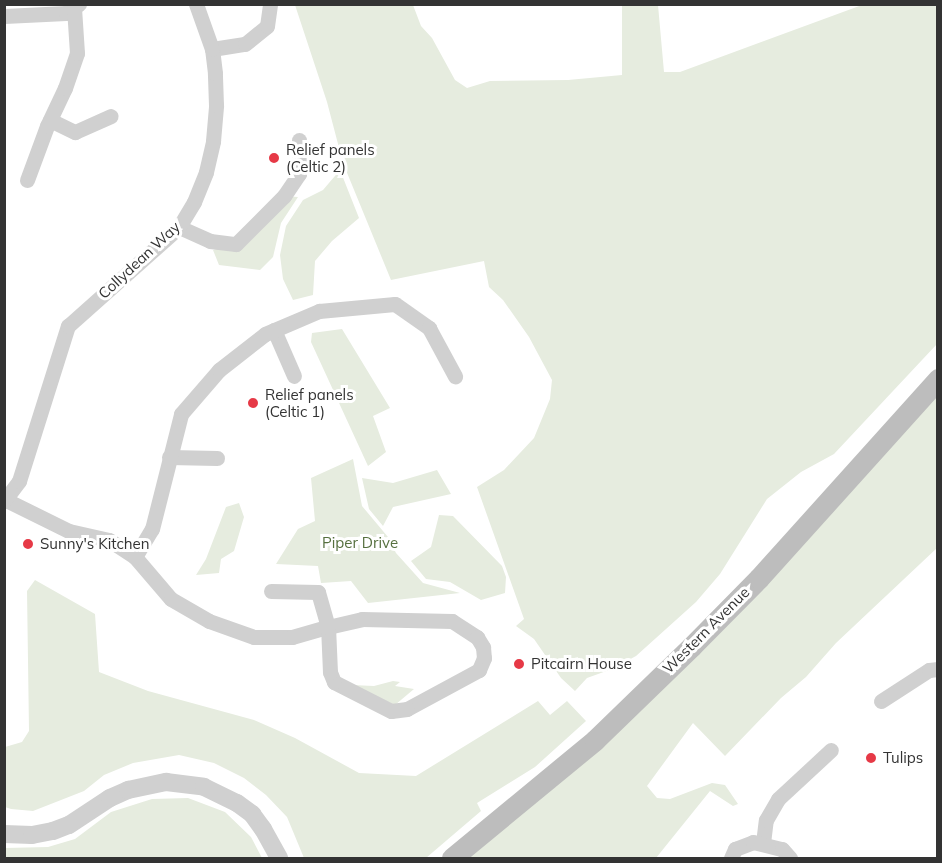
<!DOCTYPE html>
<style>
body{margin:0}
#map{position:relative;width:942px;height:863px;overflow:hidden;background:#fff;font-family:Mulish,sans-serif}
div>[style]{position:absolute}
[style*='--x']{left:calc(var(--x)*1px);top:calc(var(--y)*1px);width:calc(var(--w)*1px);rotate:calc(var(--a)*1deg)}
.green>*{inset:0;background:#e6ecdf}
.minor>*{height:15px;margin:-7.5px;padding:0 7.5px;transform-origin:7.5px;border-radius:7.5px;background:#d0d0d0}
.tertiary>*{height:18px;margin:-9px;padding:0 9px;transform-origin:9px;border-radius:9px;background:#d0d0d0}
.secondary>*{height:21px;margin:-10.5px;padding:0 10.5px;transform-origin:10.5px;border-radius:10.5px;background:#bdbdbd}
.dots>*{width:16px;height:16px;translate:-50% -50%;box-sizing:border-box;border:3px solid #fff;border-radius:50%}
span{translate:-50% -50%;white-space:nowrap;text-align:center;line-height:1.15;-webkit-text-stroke:6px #fff;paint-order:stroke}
.poi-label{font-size:15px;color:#333}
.left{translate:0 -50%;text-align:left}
.street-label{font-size:15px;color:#333}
.park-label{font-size:15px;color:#56703f}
.frame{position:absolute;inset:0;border:6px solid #333;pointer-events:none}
</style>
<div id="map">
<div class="green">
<i style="clip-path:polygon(295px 5px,413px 5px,421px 26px,432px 38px,455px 80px,467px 88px,490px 81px,568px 80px,622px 75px,622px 5px,658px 5px,664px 72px,680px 72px,862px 5px,937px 5px,937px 344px,834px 454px,801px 472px,767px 499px,720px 574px,696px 602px,636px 656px,612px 669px,587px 678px,575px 691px,561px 678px,534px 639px,516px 626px,524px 619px,477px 487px,504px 470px,534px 438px,550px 399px,552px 380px,529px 337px,503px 300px,489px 287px,484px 261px,391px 280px,343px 163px,327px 102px)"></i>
<i style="clip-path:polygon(340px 170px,359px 218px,332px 241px,315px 261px,313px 295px,293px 300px,283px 279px,280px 255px,286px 226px,303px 200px,323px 190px)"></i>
<i style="clip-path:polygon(284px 196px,298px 197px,281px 223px,273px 257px,260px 270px,219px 265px,213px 250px,236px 244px)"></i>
<i style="clip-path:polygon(342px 329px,390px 408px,373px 416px,386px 452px,368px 466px,311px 342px,312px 333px)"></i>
<i style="clip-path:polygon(937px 389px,937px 548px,836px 643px,806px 677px,781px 698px,725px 756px,693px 723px,647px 786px,657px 798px,670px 799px,712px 783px,725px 785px,738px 804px,733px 806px,710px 791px,656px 858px,465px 858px,523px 813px,670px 682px,891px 443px)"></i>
<i style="clip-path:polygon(353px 459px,362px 506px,388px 537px,396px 553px,423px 583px,460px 593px,368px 603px,351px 581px,321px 583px,318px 566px,276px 564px,298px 529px,315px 521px,311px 478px)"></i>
<i style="clip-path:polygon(437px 470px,451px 494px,393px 507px,383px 526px,369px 509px,362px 478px,393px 483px)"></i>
<i style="clip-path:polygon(239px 503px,244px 517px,234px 551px,221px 559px,219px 573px,196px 575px,206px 559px,226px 507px)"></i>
<i style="clip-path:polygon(439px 515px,453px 516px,502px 566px,506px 577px,505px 593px,481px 600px,450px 582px,426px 579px,411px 561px,431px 547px)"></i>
<i style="clip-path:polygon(35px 580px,95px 614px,99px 672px,148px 691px,254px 720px,295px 738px,359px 773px,416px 776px,538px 701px,550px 715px,567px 701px,586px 721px,535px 767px,477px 803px,481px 811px,426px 858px,304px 858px,287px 817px,266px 795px,244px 778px,214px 763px,179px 755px,133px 763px,104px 775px,84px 791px,33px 811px,11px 809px,5px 807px,5px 747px,22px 742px,29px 731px,27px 591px)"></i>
<i style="clip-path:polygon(393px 681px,400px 682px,395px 686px,414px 689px,395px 705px,352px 685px,374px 686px)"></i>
<i style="clip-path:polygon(188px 798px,225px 812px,251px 837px,262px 858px,5px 858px,5px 848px,48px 847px,75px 839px,111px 812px,152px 799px)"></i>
</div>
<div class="minor">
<i style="--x:4;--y:16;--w:62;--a:-2.8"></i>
<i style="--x:66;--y:13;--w:16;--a:-35"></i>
<i style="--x:212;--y:49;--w:33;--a:-9"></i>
<i style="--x:245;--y:44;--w:28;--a:-39"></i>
<i style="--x:267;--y:26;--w:22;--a:-82"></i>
<i style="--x:50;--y:120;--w:28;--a:26"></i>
<i style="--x:75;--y:132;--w:39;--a:-24"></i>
<i style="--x:27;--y:180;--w:58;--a:-69.7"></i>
<i style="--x:47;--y:126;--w:42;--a:-64.7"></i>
<i style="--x:65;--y:88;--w:37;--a:-71"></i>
<i style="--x:77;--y:53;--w:45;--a:-93.8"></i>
<i style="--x:179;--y:227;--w:34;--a:24"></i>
<i style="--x:210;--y:241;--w:26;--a:7"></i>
<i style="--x:236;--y:244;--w:68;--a:-45"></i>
<i style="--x:284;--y:196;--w:27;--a:-56"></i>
<i style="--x:299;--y:174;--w:34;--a:-90"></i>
<i style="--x:274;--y:330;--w:50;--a:66.5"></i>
<i style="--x:169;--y:457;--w:48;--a:1.2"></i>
<i style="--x:6;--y:500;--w:70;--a:26.2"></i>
<i style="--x:69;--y:531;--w:41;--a:12.7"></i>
<i style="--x:109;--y:540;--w:31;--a:33"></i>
<i style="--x:135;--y:557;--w:55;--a:49.4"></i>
<i style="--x:171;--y:599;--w:44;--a:30.1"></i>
<i style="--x:209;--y:621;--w:48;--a:19.6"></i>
<i style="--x:254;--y:637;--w:38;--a:0"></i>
<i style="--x:292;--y:637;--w:37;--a:-16"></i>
<i style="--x:328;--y:627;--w:35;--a:-13"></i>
<i style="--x:362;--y:619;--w:90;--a:1.3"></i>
<i style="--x:452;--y:621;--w:30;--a:33"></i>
<i style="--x:477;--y:637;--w:12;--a:59"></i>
<i style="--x:483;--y:647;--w:11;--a:85"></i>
<i style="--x:484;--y:658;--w:13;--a:113"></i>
<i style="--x:479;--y:670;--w:82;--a:151.6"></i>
<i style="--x:407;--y:709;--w:16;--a:173"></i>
<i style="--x:391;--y:711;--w:64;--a:-153"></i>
<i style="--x:334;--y:682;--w:11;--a:-112"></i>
<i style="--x:330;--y:672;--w:45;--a:-92.5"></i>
<i style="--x:328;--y:627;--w:36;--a:-106"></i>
<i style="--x:318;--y:592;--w:47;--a:-178.8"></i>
<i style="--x:4;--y:501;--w:25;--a:-53"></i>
<i style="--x:19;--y:481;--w:163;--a:-72.5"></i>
<i style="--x:68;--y:326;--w:149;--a:-41.7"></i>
<i style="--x:179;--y:227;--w:29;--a:-59"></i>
<i style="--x:194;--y:202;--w:32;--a:-68"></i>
<i style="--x:206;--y:172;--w:32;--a:-77"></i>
<i style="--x:213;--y:141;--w:36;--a:-85"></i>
<i style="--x:216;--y:105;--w:32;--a:-92"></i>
<i style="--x:215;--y:73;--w:24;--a:-97"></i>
<i style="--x:212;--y:49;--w:48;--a:-109.6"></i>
<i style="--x:135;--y:557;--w:33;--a:-59"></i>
<i style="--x:152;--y:529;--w:119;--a:-75.8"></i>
<i style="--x:181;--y:414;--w:58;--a:-49.2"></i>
<i style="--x:219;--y:370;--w:58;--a:-38"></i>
<i style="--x:265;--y:334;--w:59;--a:-23.1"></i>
<i style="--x:319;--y:311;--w:76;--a:-5.3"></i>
<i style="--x:395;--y:304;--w:42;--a:35.2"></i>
<i style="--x:429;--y:328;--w:55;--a:61.6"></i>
<i style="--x:881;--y:701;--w:57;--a:-32.9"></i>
<i style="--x:929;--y:670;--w:9;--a:-6"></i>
<i style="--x:763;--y:843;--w:23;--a:-83"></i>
<i style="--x:766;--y:820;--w:24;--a:-60"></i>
<i style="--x:778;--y:799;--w:72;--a:-42.8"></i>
<i style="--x:731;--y:858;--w:10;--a:-66"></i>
<i style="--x:735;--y:849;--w:19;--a:-21"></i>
<i style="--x:753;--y:842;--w:30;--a:14"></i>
<i style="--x:782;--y:849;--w:12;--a:48"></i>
</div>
<div class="tertiary">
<i style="--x:4;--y:834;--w:28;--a:2"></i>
<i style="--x:32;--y:835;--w:21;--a:-11"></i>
<i style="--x:53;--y:831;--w:17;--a:-21"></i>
<i style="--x:69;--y:825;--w:49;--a:-33.4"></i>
<i style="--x:110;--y:798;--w:20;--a:-24"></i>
<i style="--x:128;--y:790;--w:39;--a:-12"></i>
<i style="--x:166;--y:782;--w:38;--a:7"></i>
<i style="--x:204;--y:787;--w:37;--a:26"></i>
<i style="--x:237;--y:803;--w:19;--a:36"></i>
<i style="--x:252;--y:814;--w:19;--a:54"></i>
<i style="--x:263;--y:829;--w:33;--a:61"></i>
</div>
<div class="secondary">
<i style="--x:452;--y:858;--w:185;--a:-39.5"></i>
<i style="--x:595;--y:740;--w:134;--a:-44.1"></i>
<i style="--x:691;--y:647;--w:97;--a:-45.4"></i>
<i style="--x:759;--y:578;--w:268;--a:-48"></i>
</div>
<div class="dots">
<i style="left:274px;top:158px;background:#e63946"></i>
<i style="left:253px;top:403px;background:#e63946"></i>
<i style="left:28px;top:544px;background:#e63946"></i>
<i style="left:519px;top:664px;background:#e63946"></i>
<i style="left:871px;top:758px;background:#e63946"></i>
</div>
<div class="poi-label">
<span class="left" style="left:286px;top:158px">Relief panels<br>(Celtic 2)</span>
<span class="left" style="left:265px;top:403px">Relief panels<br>(Celtic 1)</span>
<span class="left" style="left:40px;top:544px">Sunny's Kitchen</span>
<span class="left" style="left:531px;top:664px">Pitcairn House</span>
<span class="left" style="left:883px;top:758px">Tulips</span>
</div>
<div class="street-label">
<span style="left:139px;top:260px;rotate:-43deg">Collydean Way</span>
<span style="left:706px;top:630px;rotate:-45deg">Western Avenue</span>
</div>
<div class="park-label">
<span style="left:360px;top:543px">Piper Drive</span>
</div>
<div class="frame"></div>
</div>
